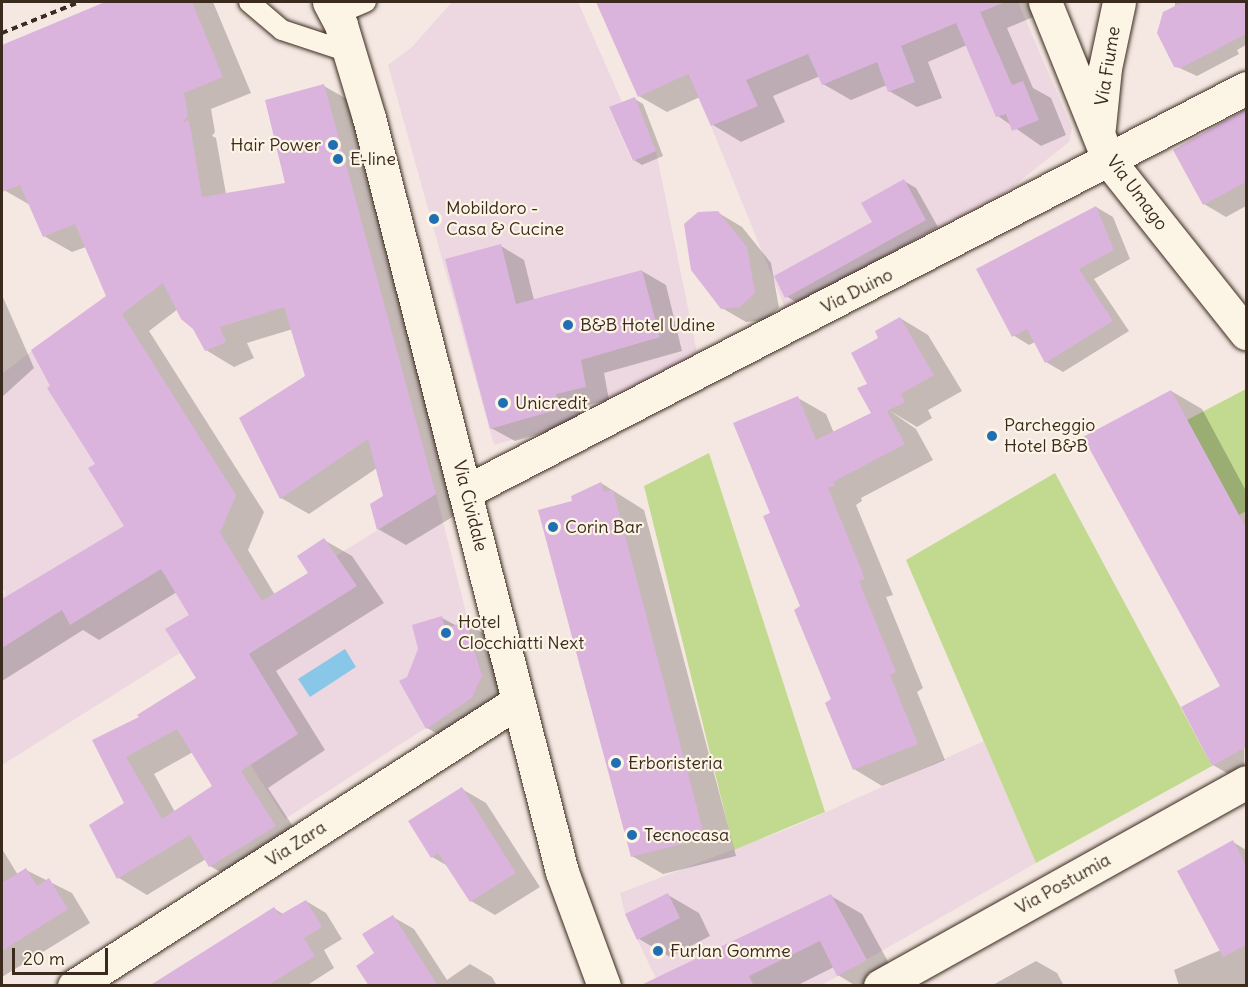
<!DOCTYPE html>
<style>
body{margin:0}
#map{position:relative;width:1248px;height:987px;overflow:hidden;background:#f5e8e3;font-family:Delius,sans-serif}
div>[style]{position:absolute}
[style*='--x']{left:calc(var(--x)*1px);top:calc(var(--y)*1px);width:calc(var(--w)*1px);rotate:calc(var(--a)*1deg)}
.built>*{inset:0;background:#edd8e1}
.green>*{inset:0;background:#c1da90}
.water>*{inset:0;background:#89c7e9}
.shadow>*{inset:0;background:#0003}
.building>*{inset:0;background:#dab4dd}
.path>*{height:4px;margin-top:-2px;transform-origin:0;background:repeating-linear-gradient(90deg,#3b2a1e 0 6px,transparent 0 10.5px)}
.roads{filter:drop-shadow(0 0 2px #3b2a1e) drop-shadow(0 0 2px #3b2a1e)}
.lane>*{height:20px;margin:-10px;padding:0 10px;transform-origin:10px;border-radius:10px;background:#fcf5e5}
.street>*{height:33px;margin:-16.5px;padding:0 16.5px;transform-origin:16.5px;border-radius:16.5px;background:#fcf5e5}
.primary>*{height:33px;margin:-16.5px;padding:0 16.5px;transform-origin:16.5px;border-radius:16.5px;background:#fcf5e5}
.dots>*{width:16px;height:16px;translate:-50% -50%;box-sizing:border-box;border:3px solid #fcf5e5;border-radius:50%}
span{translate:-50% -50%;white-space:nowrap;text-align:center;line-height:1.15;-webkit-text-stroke:4.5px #fcf5e5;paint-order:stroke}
.street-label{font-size:18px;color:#3b2a1e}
.poi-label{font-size:18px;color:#3b2a1e}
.right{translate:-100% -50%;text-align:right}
.left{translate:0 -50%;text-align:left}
.frame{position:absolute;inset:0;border:3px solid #3b2a1e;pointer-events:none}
.scale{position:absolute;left:12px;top:948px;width:96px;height:27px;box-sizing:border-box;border:3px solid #3b2a1e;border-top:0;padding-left:8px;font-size:18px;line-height:21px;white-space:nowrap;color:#3b2a1e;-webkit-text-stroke:4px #fcf5e5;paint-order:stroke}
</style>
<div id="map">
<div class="built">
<i style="clip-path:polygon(452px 2px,578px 2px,622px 102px,609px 108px,632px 161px,656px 151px,699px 362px,569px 424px,494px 445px,388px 65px,412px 47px)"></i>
<i style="clip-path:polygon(655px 2px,873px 2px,893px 49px,1005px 2px,1018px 2px,1072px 128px,1069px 142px,1000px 197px,787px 313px,711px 126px)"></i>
<i style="clip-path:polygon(56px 332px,239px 616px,436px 494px,482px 676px,472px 698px,285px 819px,180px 653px,2px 765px,2px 595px,5px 593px,2px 586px,2px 374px)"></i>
<i style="clip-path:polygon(984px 741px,1036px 863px,822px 985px,659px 985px,625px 914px,620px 893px,795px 826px)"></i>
</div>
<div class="green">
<i style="clip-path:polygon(1246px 389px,1246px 511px,1239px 515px,1187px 420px)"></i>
<i style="clip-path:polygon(709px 453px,825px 812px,734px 850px,644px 486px)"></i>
<i style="clip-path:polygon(1055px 473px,1212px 766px,1036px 863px,906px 560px)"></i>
</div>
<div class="water">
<i style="clip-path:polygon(345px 649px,356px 667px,310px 697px,298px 679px)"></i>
</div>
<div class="shadow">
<i style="clip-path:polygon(evenodd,110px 2px,213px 2px,251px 93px,211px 109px,215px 132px,212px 136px,216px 138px,226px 194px,287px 184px,324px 86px,352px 102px,464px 510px,406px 545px,378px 529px,385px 496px,377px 468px,309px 514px,281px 498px,307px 377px,293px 329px,247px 343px,254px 358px,234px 367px,206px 350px,195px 328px,178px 309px,149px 331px,264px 512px,248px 550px,275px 595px,310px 574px,324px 540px,352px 556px,384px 603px,276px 671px,325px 750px,268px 788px,303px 842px,238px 882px,210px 866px,206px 859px,147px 895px,119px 878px,91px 825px,126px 804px,94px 741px,141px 718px,198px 678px,192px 616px,177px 592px,99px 640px,83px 630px,2px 681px,2px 601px,126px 526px,97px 465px,108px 297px,86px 247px,72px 252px,44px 236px,30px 205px,4px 190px,2px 48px,110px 2px,193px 752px,214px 786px,175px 812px,154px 774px,193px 752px)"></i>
<i style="clip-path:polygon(598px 2px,1039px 2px,1043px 13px,1007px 28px,1033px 88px,1051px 98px,1066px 135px,1041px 146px,998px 116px,967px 45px,928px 62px,942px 98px,917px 107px,889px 91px,887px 85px,851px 100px,823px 84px,820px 76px,773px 96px,785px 122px,741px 142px,713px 125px,700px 97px,667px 112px,639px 96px)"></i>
<i style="clip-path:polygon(1175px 2px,1246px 2px,1246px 45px,1237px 50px,1239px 54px,1197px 76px,1175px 66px)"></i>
<i style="clip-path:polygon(635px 99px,643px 104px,663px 156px,642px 165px,634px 160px)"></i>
<i style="clip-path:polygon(1239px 115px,1246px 119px,1246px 206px,1226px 217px,1204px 204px)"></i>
<i style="clip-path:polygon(904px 181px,916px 188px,938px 227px,799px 304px,786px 296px,874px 223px)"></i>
<i style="clip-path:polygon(1096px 207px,1113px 217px,1130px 259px,1094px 279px,1129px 331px,1063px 372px,1046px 362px,1035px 342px,1029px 345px,1013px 335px)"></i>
<i style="clip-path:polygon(717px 212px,742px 227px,771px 263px,779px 308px,765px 320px,746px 322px,722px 308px)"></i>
<i style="clip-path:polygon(501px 246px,524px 260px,534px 300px,642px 271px,666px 285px,682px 351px,604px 373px,609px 400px,579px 407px,583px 422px,515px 441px,491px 428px)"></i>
<i style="clip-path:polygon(2px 295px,34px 368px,2px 397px)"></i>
<i style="clip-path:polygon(900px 318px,928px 335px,962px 391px,928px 410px,932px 418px,917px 427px,890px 411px,916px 429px,933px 460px,861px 498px,862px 501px,856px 505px,893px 595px,886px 597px,923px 688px,917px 692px,945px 760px,882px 786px,854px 769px,772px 514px,798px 398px,826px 414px,834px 433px,873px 414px,869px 384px,880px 339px)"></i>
<i style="clip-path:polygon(1171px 391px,1202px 409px,1246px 491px,1244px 783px,1213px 765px,1222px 686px)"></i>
<i style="clip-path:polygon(601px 483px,644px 510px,736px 856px,663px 874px,632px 856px,573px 502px)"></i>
<i style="clip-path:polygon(442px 618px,457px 626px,467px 624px,491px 638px,506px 691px,452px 742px,427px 728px,408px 678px)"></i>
<i style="clip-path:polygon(462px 789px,486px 803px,540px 887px,495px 915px,471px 901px,448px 866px,432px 857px)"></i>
<i style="clip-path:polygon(1233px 842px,1246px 850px,1246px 986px,1179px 986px,1174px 970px,1221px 950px)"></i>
<i style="clip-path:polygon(2px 849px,18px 875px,26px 870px,72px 893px,90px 923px,2px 977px)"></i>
<i style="clip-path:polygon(668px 895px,699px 913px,710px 936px,670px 957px,639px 939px)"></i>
<i style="clip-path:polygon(831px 896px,862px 914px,897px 978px,883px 986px,856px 986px,838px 975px,834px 967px,796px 986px,661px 986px)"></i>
<i style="clip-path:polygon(306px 901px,326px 913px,342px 939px,324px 950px,334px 968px,306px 986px,153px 986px,275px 909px,283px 914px)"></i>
<i style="clip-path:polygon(393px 917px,414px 929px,447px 980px,470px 964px,492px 977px,497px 986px,371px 986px,376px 953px)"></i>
<i style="clip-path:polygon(1036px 961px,1057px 973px,1064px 986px,991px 986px)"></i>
</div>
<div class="building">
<i style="clip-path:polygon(evenodd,105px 2px,192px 2px,223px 77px,184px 93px,188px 116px,182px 122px,189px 120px,202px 197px,285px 183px,265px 100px,324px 84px,436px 494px,377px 530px,370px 504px,383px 496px,368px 439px,280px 499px,239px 418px,305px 376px,284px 307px,220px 327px,226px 342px,205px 351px,193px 329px,181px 319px,163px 283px,122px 314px,236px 495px,220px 533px,262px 601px,308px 573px,297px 556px,324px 538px,357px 586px,249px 654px,298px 734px,241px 771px,276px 826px,209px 867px,190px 835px,117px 879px,89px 825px,124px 803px,92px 740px,139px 717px,137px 715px,196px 678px,165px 629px,189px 615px,161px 569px,70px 625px,62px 610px,2px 648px,2px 599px,124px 526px,88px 468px,95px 464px,47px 388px,50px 386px,31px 350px,106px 296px,75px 224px,43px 237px,20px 185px,2px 192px,2px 45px,105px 2px,177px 729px,212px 786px,162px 819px,126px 757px,177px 729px)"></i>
<i style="clip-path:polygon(596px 2px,1005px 2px,980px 12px,1012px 85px,1023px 81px,1039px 120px,1012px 131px,1006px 114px,996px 117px,956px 23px,901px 46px,915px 82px,888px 92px,877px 62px,822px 85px,808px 54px,746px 80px,758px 106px,711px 126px,688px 74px,638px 97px)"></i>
<i style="clip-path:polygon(1183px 2px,1246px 2px,1246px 34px,1181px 68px,1174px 67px,1157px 33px,1163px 12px)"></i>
<i style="clip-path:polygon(635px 97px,656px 151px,633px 161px,609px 107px)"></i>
<i style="clip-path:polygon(1246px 109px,1246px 182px,1203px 205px,1173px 150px)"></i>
<i style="clip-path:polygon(904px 179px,926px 220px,785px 298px,774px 276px,872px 222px,861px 203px)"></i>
<i style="clip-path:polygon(1096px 206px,1114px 250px,1079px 269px,1113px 321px,1045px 363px,1027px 329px,1012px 337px,976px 269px)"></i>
<i style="clip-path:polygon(718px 211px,747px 247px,755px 293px,740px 307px,721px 309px,691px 270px,684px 224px,698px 212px)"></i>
<i style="clip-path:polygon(501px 244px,516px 304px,642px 270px,660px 337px,581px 360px,586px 387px,556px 394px,560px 409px,490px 429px,445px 259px)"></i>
<i style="clip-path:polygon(900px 317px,934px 375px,901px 394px,905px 402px,887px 411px,905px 444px,833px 482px,835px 485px,828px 488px,865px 579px,859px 581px,896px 672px,890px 675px,918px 744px,853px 770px,825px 703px,831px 699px,794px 610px,800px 606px,763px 516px,770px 513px,733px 423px,798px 396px,816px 440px,871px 413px,857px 388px,867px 384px,851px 353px,878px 338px,875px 331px)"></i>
<i style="clip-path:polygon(1171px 390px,1246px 528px,1246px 747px,1212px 766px,1181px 707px,1220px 686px,1083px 437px)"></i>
<i style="clip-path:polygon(601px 482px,604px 492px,613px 490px,705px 838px,631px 857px,538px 510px,572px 501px,571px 496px)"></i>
<i style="clip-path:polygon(442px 616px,445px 628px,467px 622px,482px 676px,472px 698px,426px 729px,399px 681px,407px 677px,418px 649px,412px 625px)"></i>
<i style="clip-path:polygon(462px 787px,516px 873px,470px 902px,438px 853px,431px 858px,408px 821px)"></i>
<i style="clip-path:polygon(1233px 840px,1246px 865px,1246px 945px,1223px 957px,1177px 871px)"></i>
<i style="clip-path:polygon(26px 868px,37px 886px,49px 878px,68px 909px,2px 951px,2px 883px)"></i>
<i style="clip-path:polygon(668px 893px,680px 918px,637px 940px,625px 914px)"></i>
<i style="clip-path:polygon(831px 894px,867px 960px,837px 976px,820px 941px,749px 976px,754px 986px,639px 986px)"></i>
<i style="clip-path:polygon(306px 900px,322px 927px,304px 938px,315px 956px,267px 986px,149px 986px,274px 907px,280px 915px)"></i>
<i style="clip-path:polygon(393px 915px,438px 986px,369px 986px,356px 966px,374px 953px,362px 934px)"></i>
</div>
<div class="path">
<i style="--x:2;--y:33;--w:83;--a:-21.9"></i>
</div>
<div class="roads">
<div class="lane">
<i style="--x:249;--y:2;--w:43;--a:40.3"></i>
<i style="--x:282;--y:30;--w:71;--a:18.2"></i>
<i style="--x:342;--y:12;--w:26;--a:-23"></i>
</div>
<div class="street">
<i style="--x:1045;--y:2;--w:171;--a:68.1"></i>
<i style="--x:1109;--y:161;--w:220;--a:51.5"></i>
<i style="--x:1099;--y:127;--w:59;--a:-84.2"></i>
<i style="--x:1105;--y:68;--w:67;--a:-78"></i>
<i style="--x:467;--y:491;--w:877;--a:-27.35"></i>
<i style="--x:74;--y:986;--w:526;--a:-32.66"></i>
<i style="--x:880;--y:986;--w:419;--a:-29.1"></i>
</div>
<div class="primary">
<i style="--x:329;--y:2;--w:26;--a:62"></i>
<i style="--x:341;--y:25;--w:97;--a:73.2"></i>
<i style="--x:369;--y:118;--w:778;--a:75.64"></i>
<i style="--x:562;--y:872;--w:121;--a:69.8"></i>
</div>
</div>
<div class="dots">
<i style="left:333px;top:145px;background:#1f6fb2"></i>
<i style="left:338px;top:159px;background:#1f6fb2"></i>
<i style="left:434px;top:219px;background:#1f6fb2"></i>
<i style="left:568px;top:325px;background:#1f6fb2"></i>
<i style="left:503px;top:403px;background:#1f6fb2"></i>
<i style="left:992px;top:436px;background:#1f6fb2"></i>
<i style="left:553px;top:527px;background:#1f6fb2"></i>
<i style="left:446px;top:633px;background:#1f6fb2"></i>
<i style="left:616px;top:763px;background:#1f6fb2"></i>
<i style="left:632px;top:835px;background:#1f6fb2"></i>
<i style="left:658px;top:951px;background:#1f6fb2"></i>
</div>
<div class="street-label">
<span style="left:1108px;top:66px;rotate:-81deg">Via Fiume</span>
<span style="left:1137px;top:193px;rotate:53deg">Via Umago</span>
<span style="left:857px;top:291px;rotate:-27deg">Via Duino</span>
<span style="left:470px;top:506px;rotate:76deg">Via Cividale</span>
<span style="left:296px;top:844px;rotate:-33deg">Via Zara</span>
<span style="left:1063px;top:884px;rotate:-29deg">Via Postumia</span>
</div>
<div class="poi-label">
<span class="right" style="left:321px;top:145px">Hair Power</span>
<span class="left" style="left:350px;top:159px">E-line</span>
<span class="left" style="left:446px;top:219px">Mobildoro -<br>Casa &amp; Cucine</span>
<span class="left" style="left:580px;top:325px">B&amp;B Hotel Udine</span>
<span class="left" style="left:515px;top:403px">Unicredit</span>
<span class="left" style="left:1004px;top:436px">Parcheggio<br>Hotel B&amp;B</span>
<span class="left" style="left:565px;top:527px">Corin Bar</span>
<span class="left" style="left:458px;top:633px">Hotel<br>Clocchiatti Next</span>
<span class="left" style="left:628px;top:763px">Erboristeria</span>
<span class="left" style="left:644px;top:835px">Tecnocasa</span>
<span class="left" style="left:670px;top:951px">Furlan Gomme</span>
</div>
<div class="frame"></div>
<div class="scale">20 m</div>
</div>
